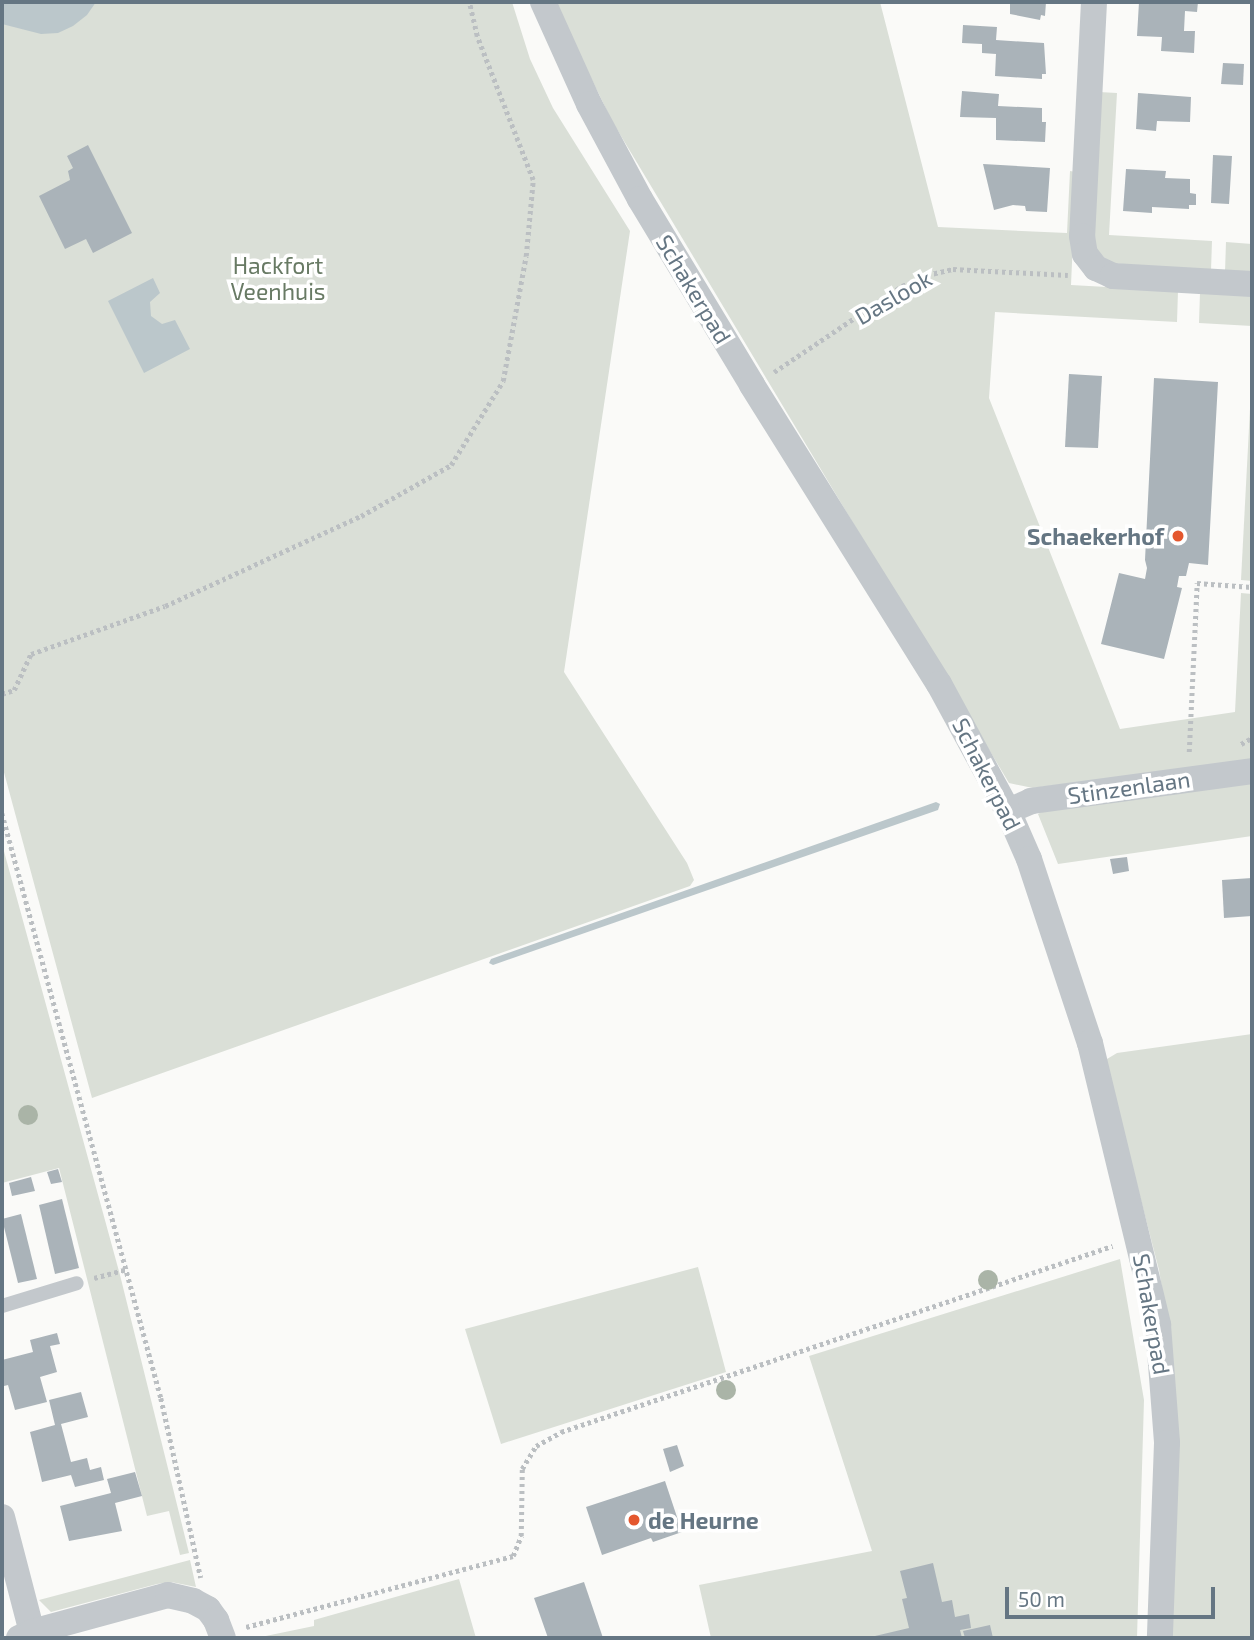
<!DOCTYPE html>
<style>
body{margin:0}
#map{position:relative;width:1254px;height:1640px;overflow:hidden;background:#fafaf8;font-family:"Exo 2",sans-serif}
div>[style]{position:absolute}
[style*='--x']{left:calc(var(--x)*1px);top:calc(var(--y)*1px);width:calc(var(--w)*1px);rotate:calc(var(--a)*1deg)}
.green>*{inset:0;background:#dadfd7}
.water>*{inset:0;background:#bbc7cb}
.building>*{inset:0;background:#aab3b9}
.path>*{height:4.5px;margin-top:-2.25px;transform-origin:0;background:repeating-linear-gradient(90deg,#bbbfc2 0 3.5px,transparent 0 7px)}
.service>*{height:14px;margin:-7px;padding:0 7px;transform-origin:7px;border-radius:7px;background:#c3c8cc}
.minor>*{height:26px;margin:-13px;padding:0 13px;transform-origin:13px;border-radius:13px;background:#c3c8cc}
.trees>*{width:20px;height:20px;margin:-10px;border-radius:50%;background:#aab4a7}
.dots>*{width:19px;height:19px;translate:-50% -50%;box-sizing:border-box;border:4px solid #fff;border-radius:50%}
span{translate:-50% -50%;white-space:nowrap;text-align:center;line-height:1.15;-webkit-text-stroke:7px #fff;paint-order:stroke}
.park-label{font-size:23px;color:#687a64}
.street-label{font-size:23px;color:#657683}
.poi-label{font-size:23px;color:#657683;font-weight:700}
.right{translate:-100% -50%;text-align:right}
.left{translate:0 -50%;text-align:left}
.frame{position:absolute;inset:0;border:4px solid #657683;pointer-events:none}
.scale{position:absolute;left:1005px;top:1587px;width:210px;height:32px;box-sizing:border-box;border:4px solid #657683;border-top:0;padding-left:9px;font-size:21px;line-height:24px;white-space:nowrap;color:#657683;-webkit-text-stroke:5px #fff;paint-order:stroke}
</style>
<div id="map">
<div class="green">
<i style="clip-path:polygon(2px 2px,512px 2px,530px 59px,553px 108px,630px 231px,564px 672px,687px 863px,694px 880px,690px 886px,92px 1098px,2px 765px)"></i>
<i style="clip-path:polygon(554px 2px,880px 2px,938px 227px,1067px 233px,1070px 171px,1076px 172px,1071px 285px,1178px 291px,1177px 322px,995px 312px,989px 398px,1120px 729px,1235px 712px,1241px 593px,1252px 594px,1252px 760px,1033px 788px,1009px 783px,612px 121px)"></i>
<i style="clip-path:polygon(1099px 92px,1117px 93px,1109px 235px,1212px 241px,1211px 271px,1110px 263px,1097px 251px,1092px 234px)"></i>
<i style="clip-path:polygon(1226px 242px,1252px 244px,1252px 273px,1225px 272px)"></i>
<i style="clip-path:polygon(1200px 293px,1252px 296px,1252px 326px,1199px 323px)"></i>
<i style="clip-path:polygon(1252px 371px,1252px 581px,1241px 580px)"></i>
<i style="clip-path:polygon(1252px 783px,1252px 836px,1058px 864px,1038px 814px,1044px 811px)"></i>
<i style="clip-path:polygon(2px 844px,120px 1275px,189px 1553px,180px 1555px,169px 1511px,147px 1516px,59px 1168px,2px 1183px)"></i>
<i style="clip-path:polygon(1252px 1034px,1252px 1638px,1171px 1638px,1170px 1336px,1159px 1270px,1143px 1208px,1111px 1085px,1103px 1070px,1107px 1059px,1117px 1053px)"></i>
<i style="clip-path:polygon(1120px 1259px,1144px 1400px,1137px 1638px,711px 1638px,699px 1585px,872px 1551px,809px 1356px)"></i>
<i style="clip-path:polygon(698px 1267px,726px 1372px,501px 1444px,465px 1329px)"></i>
<i style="clip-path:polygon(190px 1560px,196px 1587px,171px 1582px,157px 1584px,51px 1612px,39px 1600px)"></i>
<i style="clip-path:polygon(459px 1579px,476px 1638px,256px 1638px,314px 1626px,314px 1620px)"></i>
</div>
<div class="water">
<i style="clip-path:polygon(2px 2px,96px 2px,87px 15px,73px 26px,58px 33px,41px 34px,2px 24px)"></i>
<i style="clip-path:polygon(153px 278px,160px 293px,150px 302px,151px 316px,162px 324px,175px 320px,190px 349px,144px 373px,108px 301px)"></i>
<i style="clip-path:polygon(936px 802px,940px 804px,938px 810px,493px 965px,489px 963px,491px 959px)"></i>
</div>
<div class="building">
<i style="clip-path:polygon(1010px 2px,1046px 2px,1045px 16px,1041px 15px,1040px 20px,1010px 14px)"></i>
<i style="clip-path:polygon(1139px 2px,1198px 2px,1197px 12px,1185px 11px,1184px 31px,1195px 31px,1194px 53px,1161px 51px,1162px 37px,1137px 36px)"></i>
<i style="clip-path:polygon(963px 25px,997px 27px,996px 40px,1044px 43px,1046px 74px,1042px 74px,1042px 79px,995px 76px,996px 54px,982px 53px,982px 44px,962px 43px)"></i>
<i style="clip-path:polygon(1223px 63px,1244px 64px,1243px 85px,1221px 84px)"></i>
<i style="clip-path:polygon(962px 91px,999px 94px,998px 106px,1042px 108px,1042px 122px,1046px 122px,1045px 142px,996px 140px,996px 118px,960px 117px)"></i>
<i style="clip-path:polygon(1138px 93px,1191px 97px,1190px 122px,1157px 121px,1156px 131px,1136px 129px)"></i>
<i style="clip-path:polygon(88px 145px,132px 233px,93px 253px,86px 239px,65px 249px,39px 196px,70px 180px,68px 171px,73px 168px,67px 156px)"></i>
<i style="clip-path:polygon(1213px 155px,1232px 156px,1229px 204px,1211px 203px)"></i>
<i style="clip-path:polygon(983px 164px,1050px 168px,1047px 212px,1026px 211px,1025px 206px,1013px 205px,994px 210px)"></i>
<i style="clip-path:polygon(1126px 169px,1166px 171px,1165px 178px,1190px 179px,1190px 193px,1196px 194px,1196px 205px,1189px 205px,1189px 209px,1152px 207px,1152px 213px,1123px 211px)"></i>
<i style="clip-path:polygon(1069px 374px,1102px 376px,1098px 448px,1065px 447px)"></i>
<i style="clip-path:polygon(1154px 378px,1218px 382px,1208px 565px,1189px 563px,1186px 576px,1179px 576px,1177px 587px,1182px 588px,1164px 659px,1101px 644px,1119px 573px,1145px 579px,1147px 568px,1145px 560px)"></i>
<i style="clip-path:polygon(1127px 857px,1129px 871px,1113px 874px,1110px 859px)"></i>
<i style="clip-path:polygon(1252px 878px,1252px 916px,1224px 918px,1222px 880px)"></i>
<i style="clip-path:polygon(58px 1169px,62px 1182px,51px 1184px,47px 1172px)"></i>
<i style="clip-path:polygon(31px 1177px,35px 1191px,12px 1196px,9px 1183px)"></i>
<i style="clip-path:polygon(62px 1199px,79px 1268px,55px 1274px,39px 1205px)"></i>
<i style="clip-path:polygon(21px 1214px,37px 1279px,18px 1283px,2px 1219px)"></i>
<i style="clip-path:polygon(57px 1333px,60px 1344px,50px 1346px,57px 1372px,40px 1377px,47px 1402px,15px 1410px,8px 1385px,4px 1386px,2px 1360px,33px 1352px,30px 1340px)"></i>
<i style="clip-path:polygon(81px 1392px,88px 1417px,61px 1424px,71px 1462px,87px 1458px,90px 1470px,101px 1467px,104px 1480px,75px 1487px,71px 1475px,42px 1482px,30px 1432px,55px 1425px,49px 1400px)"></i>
<i style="clip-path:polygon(677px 1445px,684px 1466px,670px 1472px,663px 1449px)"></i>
<i style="clip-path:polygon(135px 1472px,142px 1496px,115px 1503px,122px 1531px,69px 1541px,60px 1506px,111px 1493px,107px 1479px)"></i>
<i style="clip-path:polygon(665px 1481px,682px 1532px,653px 1542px,651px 1538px,602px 1555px,586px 1507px)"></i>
<i style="clip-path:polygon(933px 1563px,942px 1602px,952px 1600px,955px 1617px,969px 1614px,971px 1628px,960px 1630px,962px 1638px,876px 1638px,875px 1636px,909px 1628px,902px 1599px,907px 1598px,900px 1571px)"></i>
<i style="clip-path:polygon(584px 1582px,603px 1638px,548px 1638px,534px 1598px)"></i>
<i style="clip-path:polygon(990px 1625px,993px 1638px,965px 1638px,963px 1631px)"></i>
</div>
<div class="path">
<i style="--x:774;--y:372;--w:154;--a:-33.9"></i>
<i style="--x:902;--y:286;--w:27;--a:-24"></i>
<i style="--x:927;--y:275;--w:27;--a:-13"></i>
<i style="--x:953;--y:269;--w:115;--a:3"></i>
<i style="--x:2;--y:694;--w:13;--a:-18"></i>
<i style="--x:14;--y:690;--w:40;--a:-65"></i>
<i style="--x:31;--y:654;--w:142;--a:-19.7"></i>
<i style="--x:165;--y:606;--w:216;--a:-24.7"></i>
<i style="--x:361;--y:516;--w:103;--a:-29.5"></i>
<i style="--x:451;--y:465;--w:99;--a:-58.2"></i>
<i style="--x:503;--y:381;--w:127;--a:-79.6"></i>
<i style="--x:526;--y:256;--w:76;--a:-84.7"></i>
<i style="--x:533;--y:180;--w:155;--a:-111.3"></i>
<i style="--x:477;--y:36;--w:35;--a:-103"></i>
<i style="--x:1241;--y:744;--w:13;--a:-29"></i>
<i style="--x:1189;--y:752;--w:169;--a:-87.3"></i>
<i style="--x:1197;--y:583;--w:55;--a:4.2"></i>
<i style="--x:2;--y:813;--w:606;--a:74.79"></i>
<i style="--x:161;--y:1398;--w:184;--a:77.5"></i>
<i style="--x:94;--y:1278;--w:34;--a:-15"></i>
<i style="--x:246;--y:1627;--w:276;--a:-14.9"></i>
<i style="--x:513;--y:1556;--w:22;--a:-68"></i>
<i style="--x:521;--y:1536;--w:67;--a:-89.1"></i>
<i style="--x:522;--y:1469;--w:27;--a:-59"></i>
<i style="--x:536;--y:1446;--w:29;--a:-29"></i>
<i style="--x:561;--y:1432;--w:582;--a:-18.65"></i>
</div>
<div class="service">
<i style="--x:2;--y:1306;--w:78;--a:-17"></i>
</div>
<div class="minor">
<i style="--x:543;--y:2;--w:112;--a:65.7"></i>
<i style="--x:589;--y:104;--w:108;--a:61.8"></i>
<i style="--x:640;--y:199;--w:217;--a:58.9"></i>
<i style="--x:752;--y:385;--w:353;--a:58"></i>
<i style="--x:939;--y:684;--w:145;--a:61.5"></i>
<i style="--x:1008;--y:811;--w:52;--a:66.4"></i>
<i style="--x:1029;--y:859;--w:194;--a:71.7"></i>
<i style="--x:1090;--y:1043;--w:290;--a:76.4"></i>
<i style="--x:1158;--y:1325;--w:118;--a:85.6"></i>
<i style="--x:1167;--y:1443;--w:195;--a:92.1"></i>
<i style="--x:1094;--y:2;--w:234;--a:92.9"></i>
<i style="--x:1082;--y:236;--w:18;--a:81"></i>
<i style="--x:1085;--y:254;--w:18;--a:52"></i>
<i style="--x:1096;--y:268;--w:19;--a:25"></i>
<i style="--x:1113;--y:276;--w:139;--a:3.3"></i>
<i style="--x:1008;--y:811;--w:25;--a:-23"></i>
<i style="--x:1031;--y:801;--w:223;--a:-7.7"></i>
<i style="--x:2;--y:1517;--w:119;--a:75.4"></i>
<i style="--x:19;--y:1638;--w:14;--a:-25"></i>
<i style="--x:32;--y:1632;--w:141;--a:-15.2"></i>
<i style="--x:168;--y:1595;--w:26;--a:13"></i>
<i style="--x:193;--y:1601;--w:17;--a:28"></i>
<i style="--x:208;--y:1609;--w:14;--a:54"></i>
<i style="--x:216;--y:1620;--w:19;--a:69"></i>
</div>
<div class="trees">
<i style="left:28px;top:1115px"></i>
<i style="left:988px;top:1280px"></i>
<i style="left:726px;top:1390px"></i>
</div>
<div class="dots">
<i style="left:1178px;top:536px;background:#e4572e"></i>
<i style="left:634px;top:1520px;background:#e4572e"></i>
</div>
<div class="park-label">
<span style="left:278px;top:278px">Hackfort<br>Veenhuis</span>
</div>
<div class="street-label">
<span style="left:694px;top:289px;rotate:59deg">Schakerpad</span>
<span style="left:893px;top:297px;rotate:-30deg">Daslook</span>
<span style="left:987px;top:774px;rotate:63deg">Schakerpad</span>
<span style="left:1129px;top:787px;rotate:-8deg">Stinzenlaan</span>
<span style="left:1152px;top:1314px;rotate:80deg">Schakerpad</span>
</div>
<div class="poi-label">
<span class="right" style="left:1164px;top:536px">Schaekerhof</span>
<span class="left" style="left:648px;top:1520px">de Heurne</span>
</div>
<div class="frame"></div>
<div class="scale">50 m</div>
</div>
